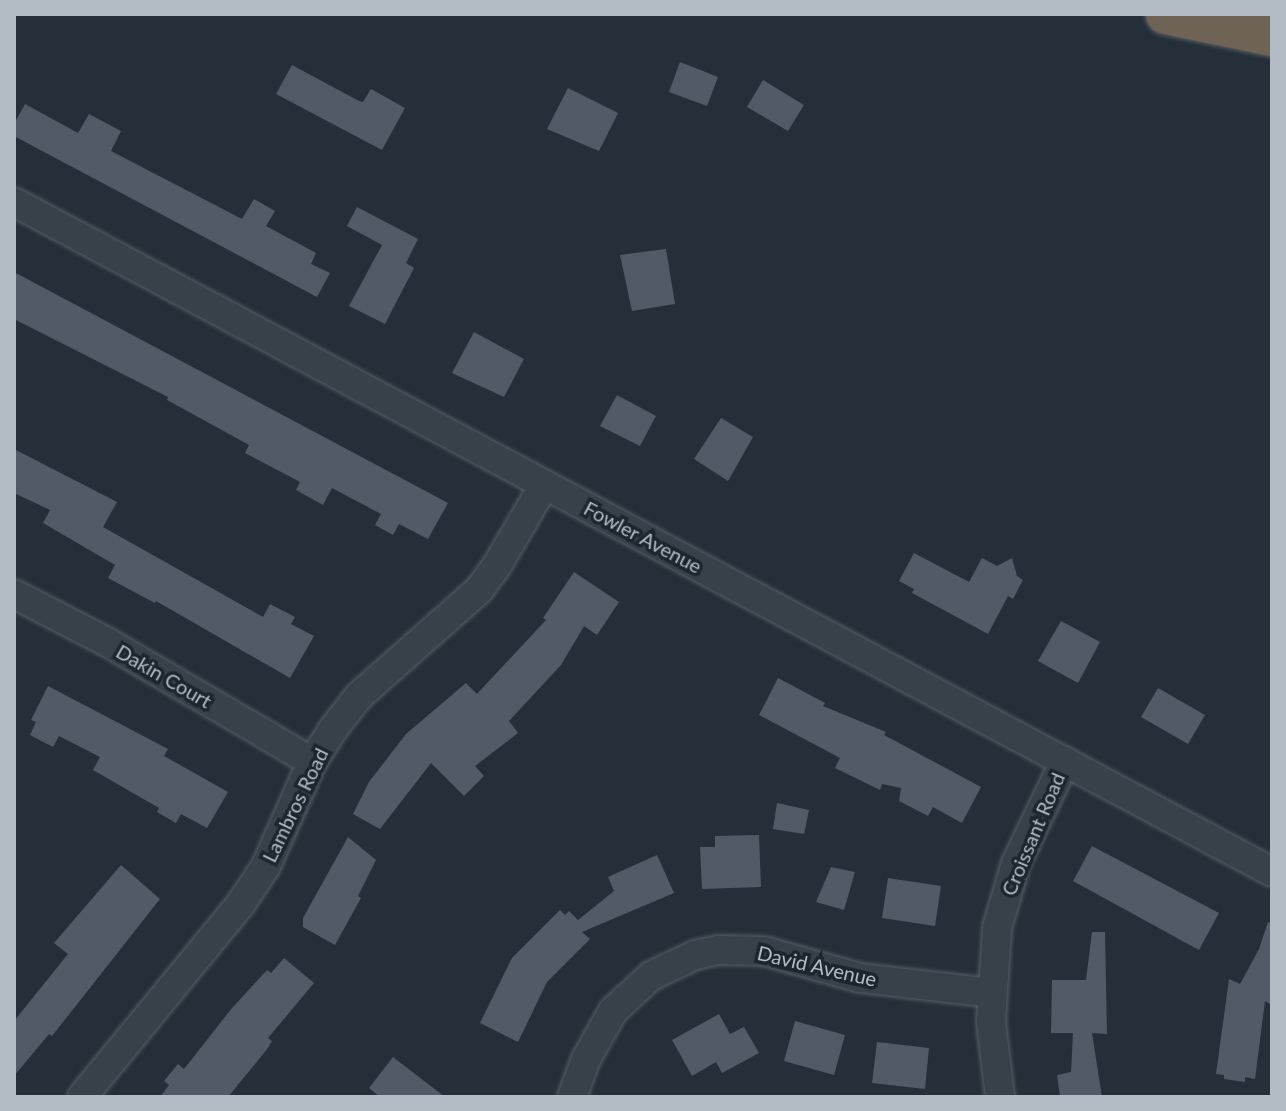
<!DOCTYPE html>
<style>
body{margin:0}
#map{position:relative;width:1286px;height:1111px;overflow:hidden;background:#252f39;font-family:Lato,sans-serif}
div>[style]{position:absolute}
[style*='--x']{left:calc(var(--x)*1px);top:calc(var(--y)*1px);width:calc(var(--w)*1px);rotate:calc(var(--a)*1deg)}
.building>*{inset:0;background:#505b67}
.roads{filter:drop-shadow(0 0 2px #565e67) drop-shadow(0 0 2px #565e67)}
.minor>*{height:28px;margin:-14px;padding:0 14px;transform-origin:14px;border-radius:14px;background:#38414a}
.highway>*{height:40px;margin:-20px;padding:0 20px;transform-origin:20px;border-radius:20px;background:#6f6356}
span{translate:-50% -50%;white-space:nowrap;text-align:center;line-height:1.15;-webkit-text-stroke:7px #1d262e;paint-order:stroke}
.street-label{font-size:20px;color:#b3bbc5}
.frame{position:absolute;inset:0;border:16px solid #b3bbc5;pointer-events:none}
</style>
<div id="map">
<div class="building">
<i style="clip-path:polygon(680px 62px,718px 77px,707px 106px,669px 92px)"></i>
<i style="clip-path:polygon(292px 65px,359px 101px,363px 102px,371px 89px,405px 108px,382px 150px,276px 94px)"></i>
<i style="clip-path:polygon(763px 80px,804px 105px,788px 131px,747px 107px)"></i>
<i style="clip-path:polygon(568px 88px,618px 113px,599px 151px,547px 129px)"></i>
<i style="clip-path:polygon(25px 104px,78px 133px,89px 114px,121px 131px,111px 151px,242px 219px,254px 199px,275px 211px,266px 226px,316px 253px,311px 264px,330px 273px,317px 297px,14px 136px,14px 124px)"></i>
<i style="clip-path:polygon(357px 207px,418px 239px,406px 263px,414px 268px,385px 324px,349px 306px,382px 245px,347px 226px)"></i>
<i style="clip-path:polygon(666px 249px,675px 304px,632px 311px,620px 255px)"></i>
<i style="clip-path:polygon(14px 272px,448px 503px,428px 539px,399px 524px,393px 535px,375px 525px,381px 514px,332px 488px,323px 505px,296px 490px,300px 482px,245px 453px,249px 445px,167px 400px,168px 397px,14px 319px)"></i>
<i style="clip-path:polygon(474px 332px,524px 359px,504px 397px,452px 373px)"></i>
<i style="clip-path:polygon(617px 395px,656px 416px,640px 446px,600px 426px)"></i>
<i style="clip-path:polygon(721px 418px,753px 437px,728px 481px,694px 459px)"></i>
<i style="clip-path:polygon(14px 449px,117px 502px,103px 527px,263px 617px,270px 604px,295px 617px,291px 624px,314px 636px,290px 678px,156px 601px,155px 603px,108px 578px,115px 565px,43px 523px,50px 510px,14px 493px)"></i>
<i style="clip-path:polygon(914px 553px,969px 582px,982px 558px,997px 566px,1012px 558px,1017px 576px,1023px 580px,1013px 599px,1008px 596px,988px 634px,912px 593px,914px 589px,899px 581px)"></i>
<i style="clip-path:polygon(574px 572px,619px 602px,597px 635px,584px 626px,561px 665px,509px 721px,518px 733px,475px 766px,484px 776px,464px 796px,431px 763px,380px 829px,353px 814px,369px 782px,406px 734px,466px 683px,477px 694px,546px 620px,543px 618px)"></i>
<i style="clip-path:polygon(1061px 621px,1100px 642px,1078px 683px,1038px 661px)"></i>
<i style="clip-path:polygon(778px 678px,825px 703px,823px 706px,886px 732px,884px 735px,981px 787px,962px 823px,933px 807px,928px 816px,899px 801px,901px 788px,882px 784px,880px 790px,835px 768px,840px 758px,759px 715px)"></i>
<i style="clip-path:polygon(48px 686px,168px 749px,164px 756px,228px 792px,207px 828px,181px 814px,176px 823px,157px 812px,159px 808px,93px 770px,100px 757px,59px 736px,53px 747px,30px 735px,36px 722px,31px 720px)"></i>
<i style="clip-path:polygon(1158px 688px,1205px 715px,1188px 744px,1141px 717px)"></i>
<i style="clip-path:polygon(777px 803px,809px 810px,804px 834px,773px 829px)"></i>
<i style="clip-path:polygon(759px 835px,761px 887px,702px 889px,700px 847px,715px 847px,715px 836px)"></i>
<i style="clip-path:polygon(348px 837px,376px 860px,358px 896px,361px 898px,335px 945px,303px 927px,303px 918px)"></i>
<i style="clip-path:polygon(1092px 846px,1219px 913px,1199px 950px,1073px 881px)"></i>
<i style="clip-path:polygon(657px 855px,674px 893px,582px 932px,590px 939px,547px 982px,518px 1042px,480px 1023px,512px 958px,560px 910px,565px 915px,569px 911px,578px 920px,614px 891px,608px 877px)"></i>
<i style="clip-path:polygon(121px 865px,160px 899px,52px 1036px,49px 1034px,14px 1076px,14px 1021px,68px 954px,54px 943px)"></i>
<i style="clip-path:polygon(831px 867px,855px 872px,844px 910px,816px 902px)"></i>
<i style="clip-path:polygon(888px 878px,941px 886px,935px 926px,882px 918px)"></i>
<i style="clip-path:polygon(1268px 922px,1272px 923px,1272px 1005px,1265px 1001px,1255px 1079px,1245px 1077px,1245px 1082px,1224px 1079px,1224px 1075px,1216px 1074px,1229px 979px,1240px 984px,1259px 949px)"></i>
<i style="clip-path:polygon(1092px 932px,1105px 932px,1107px 1034px,1092px 1033px,1102px 1097px,1060px 1097px,1057px 1075px,1071px 1072px,1073px 1033px,1051px 1033px,1052px 980px,1086px 980px)"></i>
<i style="clip-path:polygon(284px 958px,314px 983px,268px 1038px,272px 1041px,268px 1048px,228px 1097px,160px 1097px,169px 1085px,164px 1081px,178px 1064px,184px 1069px,232px 1008px,267px 970px,271px 973px)"></i>
<i style="clip-path:polygon(719px 1014px,730px 1034px,744px 1027px,759px 1053px,722px 1073px,716px 1062px,692px 1076px,672px 1040px)"></i>
<i style="clip-path:polygon(795px 1021px,845px 1035px,834px 1075px,784px 1061px)"></i>
<i style="clip-path:polygon(877px 1042px,929px 1048px,925px 1089px,872px 1083px)"></i>
<i style="clip-path:polygon(393px 1057px,445px 1097px,380px 1097px,369px 1088px)"></i>
</div>
<div class="roads">
<div class="minor">
<i style="--x:14;--y:202;--w:1425;--a:28.04"></i>
<i style="--x:14;--y:594;--w:105;--a:27.3"></i>
<i style="--x:107;--y:642;--w:238;--a:30.3"></i>
<i style="--x:82;--y:1097;--w:252;--a:-50.6"></i>
<i style="--x:242;--y:902;--w:43;--a:-56.3"></i>
<i style="--x:266;--y:866;--w:114;--a:-66.1"></i>
<i style="--x:312;--y:762;--w:40;--a:-57.1"></i>
<i style="--x:334;--y:728;--w:41;--a:-52"></i>
<i style="--x:359;--y:696;--w:160;--a:-41.5"></i>
<i style="--x:479;--y:590;--w:34;--a:-54"></i>
<i style="--x:499;--y:562;--w:89;--a:-59.7"></i>
<i style="--x:572;--y:1097;--w:40;--a:-69.8"></i>
<i style="--x:586;--y:1059;--w:55;--a:-60.6"></i>
<i style="--x:613;--y:1011;--w:52;--a:-42.6"></i>
<i style="--x:651;--y:976;--w:49;--a:-25.5"></i>
<i style="--x:695;--y:955;--w:25;--a:-12"></i>
<i style="--x:719;--y:950;--w:45;--a:1.3"></i>
<i style="--x:764;--y:951;--w:100;--a:15.7"></i>
<i style="--x:860;--y:978;--w:132;--a:6.5"></i>
<i style="--x:1000;--y:1097;--w:76;--a:-96.8"></i>
<i style="--x:991;--y:1022;--w:94;--a:-86.3"></i>
<i style="--x:997;--y:928;--w:68;--a:-73.7"></i>
<i style="--x:1016;--y:863;--w:113;--a:-64.3"></i>
</div>
<div class="highway">
<i style="--x:1166;--y:14;--w:108;--a:11.7"></i>
</div>
</div>
<div class="street-label">
<span style="left:643px;top:537px;rotate:28deg">Fowler Avenue</span>
<span style="left:164px;top:676px;rotate:30deg">Dakin Court</span>
<span style="left:295px;top:805px;rotate:-64deg">Lambros Road</span>
<span style="left:1033px;top:834px;rotate:-67deg">Croissant Road</span>
<span style="left:817px;top:966px;rotate:13deg">David Avenue</span>
</div>
<div class="frame"></div>
</div>
